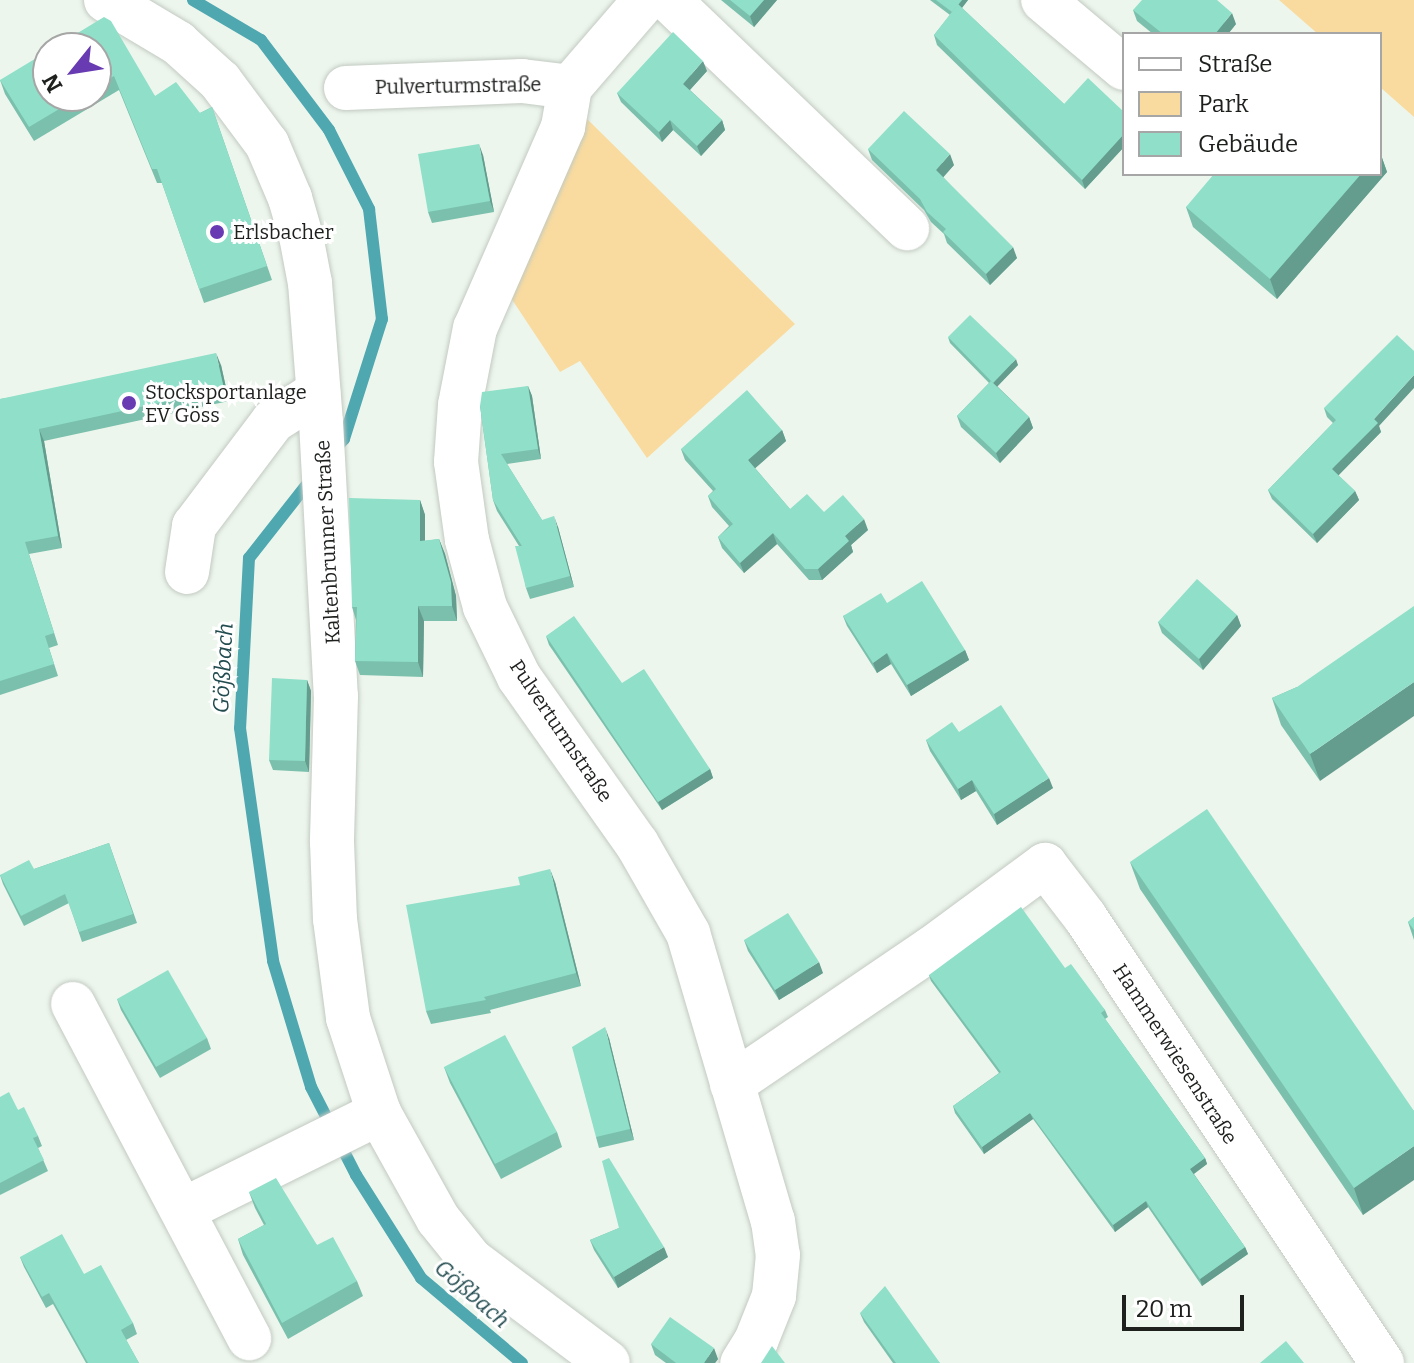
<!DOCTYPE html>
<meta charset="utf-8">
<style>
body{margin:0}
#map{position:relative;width:1414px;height:1363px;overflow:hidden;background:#edf6ed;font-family:Bitter,serif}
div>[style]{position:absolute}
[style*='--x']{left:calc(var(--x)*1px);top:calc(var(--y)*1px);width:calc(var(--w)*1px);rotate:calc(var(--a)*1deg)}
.green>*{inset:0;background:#f9db9f}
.stream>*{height:12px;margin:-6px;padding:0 6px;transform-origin:6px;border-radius:6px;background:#4fa7b0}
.roads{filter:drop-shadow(0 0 2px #c2cac2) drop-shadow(0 0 2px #c2cac2)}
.minor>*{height:44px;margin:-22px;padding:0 22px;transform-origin:22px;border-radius:22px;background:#fff}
.wall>*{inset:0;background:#7bc0ad}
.shaded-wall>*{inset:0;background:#649c8d}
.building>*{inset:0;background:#8fdfc9}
.dots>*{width:22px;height:22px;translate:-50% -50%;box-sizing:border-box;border:4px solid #fff;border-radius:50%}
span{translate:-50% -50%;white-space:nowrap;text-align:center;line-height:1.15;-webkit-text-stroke:6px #fff;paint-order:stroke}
.street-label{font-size:20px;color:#1d201d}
.poi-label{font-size:20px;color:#1d201d}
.left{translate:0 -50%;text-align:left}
.water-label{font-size:22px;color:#234c50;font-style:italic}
.legend{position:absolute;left:1122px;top:32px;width:260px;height:144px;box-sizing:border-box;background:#fff;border:2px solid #a5a6a5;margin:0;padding:10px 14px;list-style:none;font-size:24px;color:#1d201d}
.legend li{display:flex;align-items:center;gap:16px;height:40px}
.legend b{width:40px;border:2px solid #a5a6a5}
.north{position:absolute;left:32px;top:32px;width:80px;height:80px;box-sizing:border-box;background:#fff;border:2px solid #a5a6a5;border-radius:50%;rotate:240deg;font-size:22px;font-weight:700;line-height:32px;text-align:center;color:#1d201d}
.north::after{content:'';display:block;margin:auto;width:28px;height:36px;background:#683bb2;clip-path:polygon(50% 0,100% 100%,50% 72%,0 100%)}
.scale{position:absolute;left:1122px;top:1295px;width:122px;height:36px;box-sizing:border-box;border:4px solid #1d201d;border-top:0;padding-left:10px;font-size:24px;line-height:28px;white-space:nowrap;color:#1d201d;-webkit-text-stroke:6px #fff;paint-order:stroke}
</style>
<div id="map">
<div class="green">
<i style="clip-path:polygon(1279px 0,1414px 0,1414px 117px,1380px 87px,1380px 34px,1318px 34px)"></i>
<i style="clip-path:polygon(581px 113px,795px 324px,647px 458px,580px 361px,560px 372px,505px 289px)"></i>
</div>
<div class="stream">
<i style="--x:193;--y:0;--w:79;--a:30.5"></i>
<i style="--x:261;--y:40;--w:113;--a:52.9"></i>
<i style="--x:329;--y:130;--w:89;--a:63.1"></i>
<i style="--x:369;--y:209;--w:111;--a:83.3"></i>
<i style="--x:382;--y:319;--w:126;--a:107.6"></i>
<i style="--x:344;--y:439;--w:12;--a:132"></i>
<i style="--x:312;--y:478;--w:102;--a:128.2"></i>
<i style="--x:249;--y:558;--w:170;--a:93"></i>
<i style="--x:240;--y:728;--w:235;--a:81.9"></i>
<i style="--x:273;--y:961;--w:132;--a:73.2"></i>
<i style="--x:311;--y:1087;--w:99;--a:62.9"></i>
<i style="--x:356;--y:1175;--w:122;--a:57.7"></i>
<i style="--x:421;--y:1278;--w:132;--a:40.1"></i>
</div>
<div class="roads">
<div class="minor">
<i style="--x:106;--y:0;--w:84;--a:30.8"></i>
<i style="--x:178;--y:43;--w:57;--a:42.1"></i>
<i style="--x:220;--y:81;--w:79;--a:53.3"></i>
<i style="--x:267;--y:144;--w:59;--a:66.9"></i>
<i style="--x:290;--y:198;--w:40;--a:74"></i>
<i style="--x:301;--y:236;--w:48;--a:79.2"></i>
<i style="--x:310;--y:283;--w:139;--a:85.5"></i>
<i style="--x:321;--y:422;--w:274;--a:86.9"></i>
<i style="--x:336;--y:696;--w:146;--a:91.6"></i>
<i style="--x:332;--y:842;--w:77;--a:87.8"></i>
<i style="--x:335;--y:919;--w:100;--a:82.5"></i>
<i style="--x:348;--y:1018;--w:100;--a:71.9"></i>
<i style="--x:379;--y:1113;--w:121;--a:60.9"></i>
<i style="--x:438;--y:1219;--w:53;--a:51.2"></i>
<i style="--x:471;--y:1260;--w:171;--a:36.9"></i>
<i style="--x:669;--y:0;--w:330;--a:43.8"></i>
<i style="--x:1043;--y:0;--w:106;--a:40"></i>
<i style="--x:570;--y:87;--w:41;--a:99.9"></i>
<i style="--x:563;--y:127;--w:219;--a:113.6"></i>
<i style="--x:475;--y:328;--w:78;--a:101"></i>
<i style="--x:460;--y:405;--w:57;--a:94"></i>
<i style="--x:456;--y:462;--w:79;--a:82"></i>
<i style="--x:467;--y:540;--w:69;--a:75"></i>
<i style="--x:485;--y:607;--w:78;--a:64.1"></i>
<i style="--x:519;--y:677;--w:204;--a:54.8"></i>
<i style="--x:637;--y:844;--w:103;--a:60.2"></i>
<i style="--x:688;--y:933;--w:300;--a:73.6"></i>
<i style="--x:773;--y:1221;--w:34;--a:82"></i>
<i style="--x:778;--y:1255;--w:41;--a:95.6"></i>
<i style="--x:774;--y:1296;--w:48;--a:111.8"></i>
<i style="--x:756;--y:1341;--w:26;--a:122"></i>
<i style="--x:346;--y:88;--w:176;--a:-2.3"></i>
<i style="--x:522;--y:81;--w:48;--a:7.1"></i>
<i style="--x:570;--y:87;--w:115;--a:-49.2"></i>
<i style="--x:187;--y:572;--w:47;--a:-81.3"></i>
<i style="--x:194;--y:526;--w:131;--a:-53"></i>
<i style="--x:273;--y:421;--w:54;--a:-32.8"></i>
<i style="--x:73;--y:1004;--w:378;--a:62.2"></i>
<i style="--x:732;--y:1084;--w:240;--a:-34.2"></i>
<i style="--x:931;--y:949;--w:142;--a:-36.4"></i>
<i style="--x:1045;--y:865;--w:66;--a:52.4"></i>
<i style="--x:1085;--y:917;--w:536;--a:56.34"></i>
<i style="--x:183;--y:1210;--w:219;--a:-26.3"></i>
</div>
</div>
<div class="wall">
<i style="clip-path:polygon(721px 0,777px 0,754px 27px)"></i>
<i style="clip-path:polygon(930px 0,968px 0,962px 8px,1064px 104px,1124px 112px,1124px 147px,1085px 189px,937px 45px,934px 35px,950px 15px)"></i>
<i style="clip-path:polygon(1133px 10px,1236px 24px,1228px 34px,1153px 34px,1137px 21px)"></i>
<i style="clip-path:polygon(96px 48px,155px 96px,200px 113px,212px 107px,272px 280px,204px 303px,162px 183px,157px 183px,119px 90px,34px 141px,5px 94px,0 80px,48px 96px,96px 96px)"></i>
<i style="clip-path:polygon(707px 71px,690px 90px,722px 120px,725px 130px,701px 156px,673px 130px,662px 142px,621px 102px,617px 93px)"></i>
<i style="clip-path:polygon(868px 149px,954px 165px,943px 177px,1017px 258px,990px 285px,947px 243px,944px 234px,931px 222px,924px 210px,872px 160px)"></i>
<i style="clip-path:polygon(1380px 152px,1387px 172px,1277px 299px,1193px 227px,1186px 207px)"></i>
<i style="clip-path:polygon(483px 155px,494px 212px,432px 223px,428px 212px)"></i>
<i style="clip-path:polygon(948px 337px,1018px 365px,997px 386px,1029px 417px,1033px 428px,1000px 463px,961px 427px,957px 416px,989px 383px,950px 343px)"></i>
<i style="clip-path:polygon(221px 365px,229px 401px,44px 441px,62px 548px,29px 554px,58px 645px,49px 648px,58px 676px,0 695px,0 399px)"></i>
<i style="clip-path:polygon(528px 386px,532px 396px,541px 459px,507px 464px,542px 520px,558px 527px,574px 587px,530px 599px,526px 588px,519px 546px,497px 511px,493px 500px,480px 406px)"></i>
<i style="clip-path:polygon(1324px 408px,1379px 426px,1381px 432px,1338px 475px,1355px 491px,1359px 500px,1317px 543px,1272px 499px,1268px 490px,1333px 423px,1327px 417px)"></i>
<i style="clip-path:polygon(782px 430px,786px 441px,755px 468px,790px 509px,824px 512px,868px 530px,851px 545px,853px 552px,822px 580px,809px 580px,777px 544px,744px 573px,722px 548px,718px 537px,729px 526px,712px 507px,708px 496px,713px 491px,685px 460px,681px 449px)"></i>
<i style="clip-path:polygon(420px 500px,425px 515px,425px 541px,439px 539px,445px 554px,456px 596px,457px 621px,424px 621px,423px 677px,360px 675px,355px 661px,356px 620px,352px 607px)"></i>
<i style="clip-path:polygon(887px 603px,965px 650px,969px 660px,911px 696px,891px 664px,877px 673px,847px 626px,843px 616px)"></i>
<i style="clip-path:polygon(1237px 615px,1241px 626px,1203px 670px,1162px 633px,1158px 622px)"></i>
<i style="clip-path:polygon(546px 636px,710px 769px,713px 778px,662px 810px,549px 645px)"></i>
<i style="clip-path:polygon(307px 680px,311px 691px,309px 772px,273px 770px,269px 760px)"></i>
<i style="clip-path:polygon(1297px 687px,1320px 781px,1281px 725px,1272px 698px)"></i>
<i style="clip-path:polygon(959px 732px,1053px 788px,997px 825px,976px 791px,961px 800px,930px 751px,926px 740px)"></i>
<i style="clip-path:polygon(109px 843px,137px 923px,82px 942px,69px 903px,24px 926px,3px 884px,0 875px,34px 869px)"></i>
<i style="clip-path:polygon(1130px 862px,1414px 1111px,1363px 1215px,1140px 889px)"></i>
<i style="clip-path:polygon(555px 882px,581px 986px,490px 1010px,491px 1013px,431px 1024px,426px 1011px)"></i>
<i style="clip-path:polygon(1414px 917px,1414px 940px,1408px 922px)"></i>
<i style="clip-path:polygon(744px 940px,823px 973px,779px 1000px,748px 951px)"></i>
<i style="clip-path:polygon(1065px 968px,1105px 1010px,1108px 1017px,1105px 1019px,1205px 1158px,1207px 1164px,1194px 1174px,1245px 1247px,1248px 1254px,1202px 1286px,1148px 1207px,1115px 1232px,1033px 1119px,984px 1154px,955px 1113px,953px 1106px,999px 1073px,931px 981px,929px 975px)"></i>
<i style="clip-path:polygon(117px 999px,207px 1038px,211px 1049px,160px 1078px,121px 1010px)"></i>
<i style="clip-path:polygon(609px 1038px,634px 1140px,599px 1148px,596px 1137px)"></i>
<i style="clip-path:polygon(444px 1067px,557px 1132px,562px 1147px,501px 1179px,450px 1083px)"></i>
<i style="clip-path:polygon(0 1097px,18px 1110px,38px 1136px,42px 1146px,38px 1148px,48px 1171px,0 1195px)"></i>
<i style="clip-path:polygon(249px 1192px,317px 1245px,357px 1281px,363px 1296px,288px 1339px,243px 1255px,238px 1239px,264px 1225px,255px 1208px)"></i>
<i style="clip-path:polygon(619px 1228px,668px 1257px,618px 1288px,594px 1250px,590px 1240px)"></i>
<i style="clip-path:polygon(20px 1257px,84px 1274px,133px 1323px,137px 1334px,126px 1340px,139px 1363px,86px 1363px,53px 1304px,46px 1308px,24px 1267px)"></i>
<i style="clip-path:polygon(860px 1313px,940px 1363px,893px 1363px,864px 1322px)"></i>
<i style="clip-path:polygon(651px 1344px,718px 1359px,715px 1363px,666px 1363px,655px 1355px)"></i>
</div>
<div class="shaded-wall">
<i style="clip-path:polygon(764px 0,777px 0,754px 27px,750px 16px)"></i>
<i style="clip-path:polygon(962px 0,968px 0,954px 18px,952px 13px)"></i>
<i style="clip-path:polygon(1232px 13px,1236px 24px,1228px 34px,1215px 34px)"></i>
<i style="clip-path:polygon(703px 61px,707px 71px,687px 93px,683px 84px)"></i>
<i style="clip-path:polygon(670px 120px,673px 130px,662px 142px,659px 132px)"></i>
<i style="clip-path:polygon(722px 120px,725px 130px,701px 156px,697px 146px)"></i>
<i style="clip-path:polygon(1124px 134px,1124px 147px,1085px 189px,1082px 180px)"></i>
<i style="clip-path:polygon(479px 144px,483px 155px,494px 212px,490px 201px)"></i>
<i style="clip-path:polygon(1380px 152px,1387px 172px,1277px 299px,1270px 279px,1361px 174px,1380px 174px)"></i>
<i style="clip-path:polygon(950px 154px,954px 165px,940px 181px,936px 170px)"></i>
<i style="clip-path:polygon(1013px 247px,1017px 258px,990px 285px,986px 274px)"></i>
<i style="clip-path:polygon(216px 353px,221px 365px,229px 401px,224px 389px)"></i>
<i style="clip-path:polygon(1016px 359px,1018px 365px,995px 389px,993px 383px)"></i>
<i style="clip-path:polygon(1414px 375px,1414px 388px,1379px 426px,1381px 432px,1336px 478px,1332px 469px,1374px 419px)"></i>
<i style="clip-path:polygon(528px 386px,532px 396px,541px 459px,538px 449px)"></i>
<i style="clip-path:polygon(1029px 417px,1033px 428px,1000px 463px,996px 453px)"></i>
<i style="clip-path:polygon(39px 429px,44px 441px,62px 548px,58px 536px)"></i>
<i style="clip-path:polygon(782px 430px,786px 441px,752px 471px,748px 460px)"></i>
<i style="clip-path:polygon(1355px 491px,1359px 500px,1317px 543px,1313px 534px)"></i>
<i style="clip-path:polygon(420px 500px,425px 515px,425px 556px,420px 541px)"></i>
<i style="clip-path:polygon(554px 516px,558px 527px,574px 587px,570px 576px)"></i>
<i style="clip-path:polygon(864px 519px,868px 530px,851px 545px,853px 552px,822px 580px,818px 569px,845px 536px)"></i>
<i style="clip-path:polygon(773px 533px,777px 544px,744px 573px,740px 563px)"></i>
<i style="clip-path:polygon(439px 539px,445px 554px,456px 596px,457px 621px,452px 606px)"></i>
<i style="clip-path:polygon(418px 606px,424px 621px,423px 677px,418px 662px)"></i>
<i style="clip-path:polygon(1237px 615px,1241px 626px,1203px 670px,1199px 659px)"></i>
<i style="clip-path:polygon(965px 650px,969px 660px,911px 696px,907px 685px)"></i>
<i style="clip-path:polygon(887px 653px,891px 664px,877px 673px,873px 663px)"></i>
<i style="clip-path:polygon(307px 680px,311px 691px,309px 772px,305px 761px)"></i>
<i style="clip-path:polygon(1414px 682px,1414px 716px,1320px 781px,1310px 754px)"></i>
<i style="clip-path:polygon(710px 769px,713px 778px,662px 810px,658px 802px)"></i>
<i style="clip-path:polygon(1049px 778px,1053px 788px,997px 825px,994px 814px)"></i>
<i style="clip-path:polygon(972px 780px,976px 791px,961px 800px,958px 789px)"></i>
<i style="clip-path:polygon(550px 869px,555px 882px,581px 986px,576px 973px)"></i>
<i style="clip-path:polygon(819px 962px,823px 973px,779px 1000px,775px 990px)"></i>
<i style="clip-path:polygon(605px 1027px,609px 1038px,634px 1140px,630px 1129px)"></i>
<i style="clip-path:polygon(1030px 1113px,1033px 1119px,984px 1154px,982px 1147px)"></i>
<i style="clip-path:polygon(1414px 1146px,1414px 1180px,1363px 1215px,1354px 1188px)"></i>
<i style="clip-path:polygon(1205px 1158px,1207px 1164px,1192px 1175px,1190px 1169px)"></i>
<i style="clip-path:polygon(1146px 1201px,1148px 1207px,1115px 1232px,1113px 1225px)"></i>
<i style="clip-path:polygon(664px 1247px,668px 1257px,618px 1288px,614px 1277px)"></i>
<i style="clip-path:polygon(1245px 1247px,1248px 1254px,1202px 1286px,1200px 1279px)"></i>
<i style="clip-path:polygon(714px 1348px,718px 1359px,715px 1363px,704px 1363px)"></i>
</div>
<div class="building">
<i style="clip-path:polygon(730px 0,764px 0,750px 16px)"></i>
<i style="clip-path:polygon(936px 0,962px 0,952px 12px)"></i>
<i style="clip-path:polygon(1142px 0,1217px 0,1232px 13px,1215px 34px,1163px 34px,1133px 10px)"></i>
<i style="clip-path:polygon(958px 4px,1064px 104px,1088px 78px,1124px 112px,1124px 134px,1082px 180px,934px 35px)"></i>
<i style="clip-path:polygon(104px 17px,111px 21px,155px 96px,176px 82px,200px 113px,212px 107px,267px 266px,199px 289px,157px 169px,152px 169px,114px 76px,96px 87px,96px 48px,53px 48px)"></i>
<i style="clip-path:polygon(673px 32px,703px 61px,683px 84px,722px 120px,697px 146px,670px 120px,659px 132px,617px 93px)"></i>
<i style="clip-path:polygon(48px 51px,48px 96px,81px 96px,29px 127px,0 80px)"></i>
<i style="clip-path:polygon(904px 111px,950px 154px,936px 170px,1013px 247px,986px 274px,943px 232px,946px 229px,927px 212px,920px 199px,868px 149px)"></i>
<i style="clip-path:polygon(479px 144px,490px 201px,428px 212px,418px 154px)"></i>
<i style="clip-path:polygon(1214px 174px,1361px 174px,1270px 279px,1186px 207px)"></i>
<i style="clip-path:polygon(970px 315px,1016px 359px,993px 383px,948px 337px)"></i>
<i style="clip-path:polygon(1397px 335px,1414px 351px,1414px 375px,1374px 419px,1378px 423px,1332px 469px,1355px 491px,1313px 534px,1268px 490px,1336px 420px,1324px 408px)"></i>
<i style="clip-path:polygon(216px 353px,224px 389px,39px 429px,58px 536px,25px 542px,54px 633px,45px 636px,54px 664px,0 681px,0 399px)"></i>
<i style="clip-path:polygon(991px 381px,1029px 417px,996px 453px,957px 416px)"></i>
<i style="clip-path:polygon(528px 386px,538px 449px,501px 454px,542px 520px,554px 516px,570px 576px,526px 588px,515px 546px,522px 546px,493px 500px,480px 406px,482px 392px)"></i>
<i style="clip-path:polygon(747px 390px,782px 430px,748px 460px,790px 509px,807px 494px,824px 512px,843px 495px,864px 519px,845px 536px,849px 541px,818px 569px,805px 569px,773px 533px,740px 563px,718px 537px,733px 524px,708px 496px,716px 489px,681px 449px)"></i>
<i style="clip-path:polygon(349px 498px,420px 500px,420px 541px,439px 539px,451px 582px,452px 606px,418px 606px,418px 662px,355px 661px,357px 607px,352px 607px)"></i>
<i style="clip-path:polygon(1197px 579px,1237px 615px,1199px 659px,1158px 622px)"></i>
<i style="clip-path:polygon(922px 581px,965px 650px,907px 685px,887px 653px,873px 663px,843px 616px,881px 593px,887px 603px)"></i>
<i style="clip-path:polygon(1414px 606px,1414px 682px,1310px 754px,1272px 698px,1297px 687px)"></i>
<i style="clip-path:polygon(574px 616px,622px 683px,644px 669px,710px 769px,658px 802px,546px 636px)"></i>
<i style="clip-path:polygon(272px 678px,307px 680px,305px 761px,269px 760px)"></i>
<i style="clip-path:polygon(1001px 705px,1049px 778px,994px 814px,972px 780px,958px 789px,926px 740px,952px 722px,959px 732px)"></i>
<i style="clip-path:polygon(1207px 809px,1414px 1111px,1414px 1146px,1354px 1188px,1130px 862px)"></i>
<i style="clip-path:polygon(109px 843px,133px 914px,79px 932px,65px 894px,21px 916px,0 875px,29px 860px,34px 869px)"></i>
<i style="clip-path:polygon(550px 869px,576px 973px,484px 997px,486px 1000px,426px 1011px,406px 905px,520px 885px,518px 877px)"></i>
<i style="clip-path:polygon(1021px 907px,1065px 968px,1071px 964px,1105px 1010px,1101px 1013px,1205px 1158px,1190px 1169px,1245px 1247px,1200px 1279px,1146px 1201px,1113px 1225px,1030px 1113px,982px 1147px,953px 1106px,1001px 1072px,929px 975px)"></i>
<i style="clip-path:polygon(788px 913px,819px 962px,775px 990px,744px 940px)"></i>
<i style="clip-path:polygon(1414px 917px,1414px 930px,1408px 922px)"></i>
<i style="clip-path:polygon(168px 970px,207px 1038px,156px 1067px,117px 999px)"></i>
<i style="clip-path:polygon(605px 1027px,630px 1129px,596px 1137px,572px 1047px)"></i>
<i style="clip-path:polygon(505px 1035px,557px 1132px,495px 1164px,444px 1067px)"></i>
<i style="clip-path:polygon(9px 1092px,18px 1110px,24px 1107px,38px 1136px,33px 1138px,44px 1160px,0 1183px,0 1097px)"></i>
<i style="clip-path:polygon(609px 1158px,664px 1247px,614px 1277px,590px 1240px,619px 1228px,602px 1161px)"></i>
<i style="clip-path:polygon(276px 1178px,317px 1245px,333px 1237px,357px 1281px,282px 1323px,238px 1239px,266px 1224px,249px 1192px)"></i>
<i style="clip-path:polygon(62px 1234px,84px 1274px,101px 1265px,133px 1323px,121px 1330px,139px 1363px,88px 1363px,49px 1293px,42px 1297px,20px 1257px)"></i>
<i style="clip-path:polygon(885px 1286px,940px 1363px,896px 1363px,860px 1313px)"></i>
<i style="clip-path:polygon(670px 1317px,714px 1348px,704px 1363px,676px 1363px,651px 1344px)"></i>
<i style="clip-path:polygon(1286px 1341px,1304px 1363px,1260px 1363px)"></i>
<i style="clip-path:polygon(772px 1346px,785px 1363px,761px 1363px)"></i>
</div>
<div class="dots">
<i style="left:217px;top:232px;background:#683bb2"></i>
<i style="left:129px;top:403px;background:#683bb2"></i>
</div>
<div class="street-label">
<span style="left:458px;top:86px;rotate:-1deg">Pulverturmstraße</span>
<span style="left:328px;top:542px;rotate:-93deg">Kaltenbrunner Straße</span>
<span style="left:561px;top:731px;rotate:56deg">Pulverturmstraße</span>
<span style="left:1175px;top:1054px;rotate:57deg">Hammerwiesenstraße</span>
</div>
<div class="poi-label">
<span class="left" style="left:233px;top:232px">Erlsbacher</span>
<span class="left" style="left:145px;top:404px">Stocksportanlage<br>EV Göss</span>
</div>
<div class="water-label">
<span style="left:223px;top:668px;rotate:-87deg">Gößbach</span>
<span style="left:472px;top:1294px;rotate:41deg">Gößbach</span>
</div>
<ul class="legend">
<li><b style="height:10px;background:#fff"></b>Straße</li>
<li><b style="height:22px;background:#f9db9f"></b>Park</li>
<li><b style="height:22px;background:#8fdfc9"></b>Gebäude</li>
</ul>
<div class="north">N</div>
<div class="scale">20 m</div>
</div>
